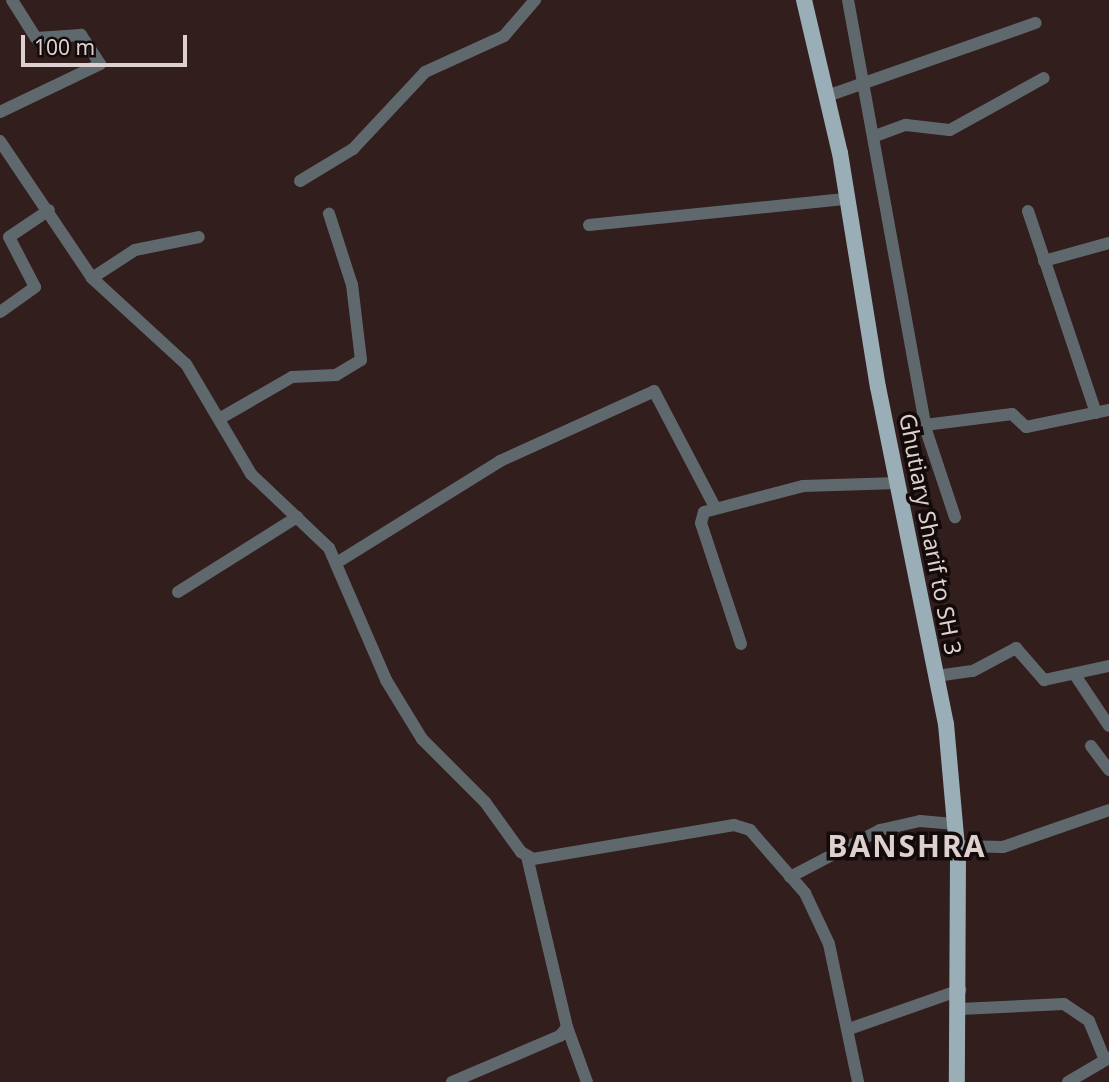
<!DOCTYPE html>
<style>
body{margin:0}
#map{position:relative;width:1109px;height:1082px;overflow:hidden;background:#321e1c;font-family:"Noto Sans",sans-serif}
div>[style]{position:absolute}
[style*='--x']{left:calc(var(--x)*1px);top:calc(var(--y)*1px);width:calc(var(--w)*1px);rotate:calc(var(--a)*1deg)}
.minor>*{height:12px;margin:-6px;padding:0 6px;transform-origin:6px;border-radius:6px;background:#5f696d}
.major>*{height:16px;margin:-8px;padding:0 8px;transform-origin:8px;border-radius:8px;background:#99aeb7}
span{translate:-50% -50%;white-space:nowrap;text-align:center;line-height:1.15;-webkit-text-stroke:7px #130b0a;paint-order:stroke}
.street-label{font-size:23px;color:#ded0cf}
.district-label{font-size:30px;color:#ded0cf;font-weight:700;letter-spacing:2px}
.scale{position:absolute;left:21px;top:35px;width:166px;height:32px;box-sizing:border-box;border:4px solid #ded0cf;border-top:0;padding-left:9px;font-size:21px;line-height:24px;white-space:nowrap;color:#ded0cf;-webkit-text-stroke:5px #130b0a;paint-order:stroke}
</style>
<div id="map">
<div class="minor">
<i style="--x:848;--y:0;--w:437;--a:79.7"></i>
<i style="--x:926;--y:430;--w:92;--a:71.6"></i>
<i style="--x:827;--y:96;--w:221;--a:-19.3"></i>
<i style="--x:0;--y:112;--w:111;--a:-25.6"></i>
<i style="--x:100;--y:64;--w:35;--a:-123"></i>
<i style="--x:81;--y:35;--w:45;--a:176.2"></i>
<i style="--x:36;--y:38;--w:45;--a:-122.3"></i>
<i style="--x:875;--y:136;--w:33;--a:-20"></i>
<i style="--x:906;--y:125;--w:44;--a:6.5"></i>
<i style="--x:950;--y:130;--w:107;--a:-29"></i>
<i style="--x:0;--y:141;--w:165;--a:56.1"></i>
<i style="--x:92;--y:278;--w:127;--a:42.5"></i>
<i style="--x:186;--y:364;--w:128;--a:59.4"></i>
<i style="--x:251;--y:474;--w:108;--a:43.5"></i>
<i style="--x:329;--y:548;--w:144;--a:66.6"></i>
<i style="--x:386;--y:680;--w:69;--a:58.6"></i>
<i style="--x:422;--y:739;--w:89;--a:45"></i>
<i style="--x:485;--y:802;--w:62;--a:54.2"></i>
<i style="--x:521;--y:852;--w:14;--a:30"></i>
<i style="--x:533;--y:859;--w:204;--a:-9.6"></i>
<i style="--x:734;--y:825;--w:17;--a:17"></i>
<i style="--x:750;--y:830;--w:84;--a:48.9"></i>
<i style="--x:805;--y:893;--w:56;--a:64.8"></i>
<i style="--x:829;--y:944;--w:141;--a:78.1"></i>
<i style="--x:300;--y:181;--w:62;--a:-31.1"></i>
<i style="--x:353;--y:149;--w:105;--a:-46.9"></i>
<i style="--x:425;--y:72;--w:87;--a:-24.5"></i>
<i style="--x:504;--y:36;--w:48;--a:-49.3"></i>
<i style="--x:1028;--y:211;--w:213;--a:71.4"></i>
<i style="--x:589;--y:225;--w:259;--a:-5.8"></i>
<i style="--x:1044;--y:261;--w:67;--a:-15.5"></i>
<i style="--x:92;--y:278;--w:51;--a:-33.1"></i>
<i style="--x:135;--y:250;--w:65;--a:-11.5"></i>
<i style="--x:0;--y:312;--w:43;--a:-35.5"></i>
<i style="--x:35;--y:287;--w:56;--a:-117.5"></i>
<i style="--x:9;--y:237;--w:48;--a:-34"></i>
<i style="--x:219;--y:419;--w:84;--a:-29.9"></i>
<i style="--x:292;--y:377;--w:44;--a:-2.6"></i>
<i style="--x:336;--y:375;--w:29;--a:-31"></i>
<i style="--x:361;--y:360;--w:76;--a:-96.8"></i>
<i style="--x:352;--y:285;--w:75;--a:-107.9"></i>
<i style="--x:925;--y:425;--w:88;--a:-7.2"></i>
<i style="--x:1012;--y:414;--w:19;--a:43"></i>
<i style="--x:1026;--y:427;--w:85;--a:-11.6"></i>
<i style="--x:338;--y:562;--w:191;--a:-31.9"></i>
<i style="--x:500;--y:461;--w:169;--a:-24.4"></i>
<i style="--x:654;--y:391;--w:131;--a:62.3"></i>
<i style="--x:178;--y:592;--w:141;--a:-32.2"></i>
<i style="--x:741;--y:644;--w:127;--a:-108.3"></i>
<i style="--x:701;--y:523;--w:11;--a:-75"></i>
<i style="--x:704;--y:512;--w:102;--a:-14.7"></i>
<i style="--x:803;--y:486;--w:95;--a:-1.8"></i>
<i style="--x:1075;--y:675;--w:61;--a:56.3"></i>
<i style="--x:936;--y:676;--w:37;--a:-8"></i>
<i style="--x:973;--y:671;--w:49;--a:-28.1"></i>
<i style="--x:1016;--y:648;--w:43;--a:48.8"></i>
<i style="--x:1044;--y:680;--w:66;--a:-12.2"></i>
<i style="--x:1091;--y:746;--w:30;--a:53"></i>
<i style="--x:958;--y:846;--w:45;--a:1.3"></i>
<i style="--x:1003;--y:847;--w:112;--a:-19.2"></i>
<i style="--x:790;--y:877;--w:102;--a:-27.6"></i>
<i style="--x:880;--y:830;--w:41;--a:-12.7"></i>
<i style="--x:920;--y:821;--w:36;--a:5"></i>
<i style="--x:960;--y:1009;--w:104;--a:-2.8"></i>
<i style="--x:1064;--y:1004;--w:30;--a:34"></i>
<i style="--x:1089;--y:1021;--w:42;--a:67.7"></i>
<i style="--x:567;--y:1027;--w:59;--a:70"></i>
<i style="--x:849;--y:1029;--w:118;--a:-19.4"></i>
<i style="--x:452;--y:1082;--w:117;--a:-23.1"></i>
<i style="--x:560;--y:1036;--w:11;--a:-52"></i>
<i style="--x:567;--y:1027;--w:175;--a:-103.2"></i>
<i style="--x:1068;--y:1082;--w:48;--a:-30.3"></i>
</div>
<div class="major">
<i style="--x:804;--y:0;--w:157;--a:76.8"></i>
<i style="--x:840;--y:153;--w:237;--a:80.8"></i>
<i style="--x:878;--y:387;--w:344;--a:78.6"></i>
<i style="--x:946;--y:724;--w:135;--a:84.9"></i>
<i style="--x:958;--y:858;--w:224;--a:90.3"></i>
</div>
<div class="street-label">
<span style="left:931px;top:534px;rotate:79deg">Ghutiary Sharif to SH 3</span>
</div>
<div class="district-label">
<span style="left:907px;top:846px">BANSHRA</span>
</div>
<div class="scale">100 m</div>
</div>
